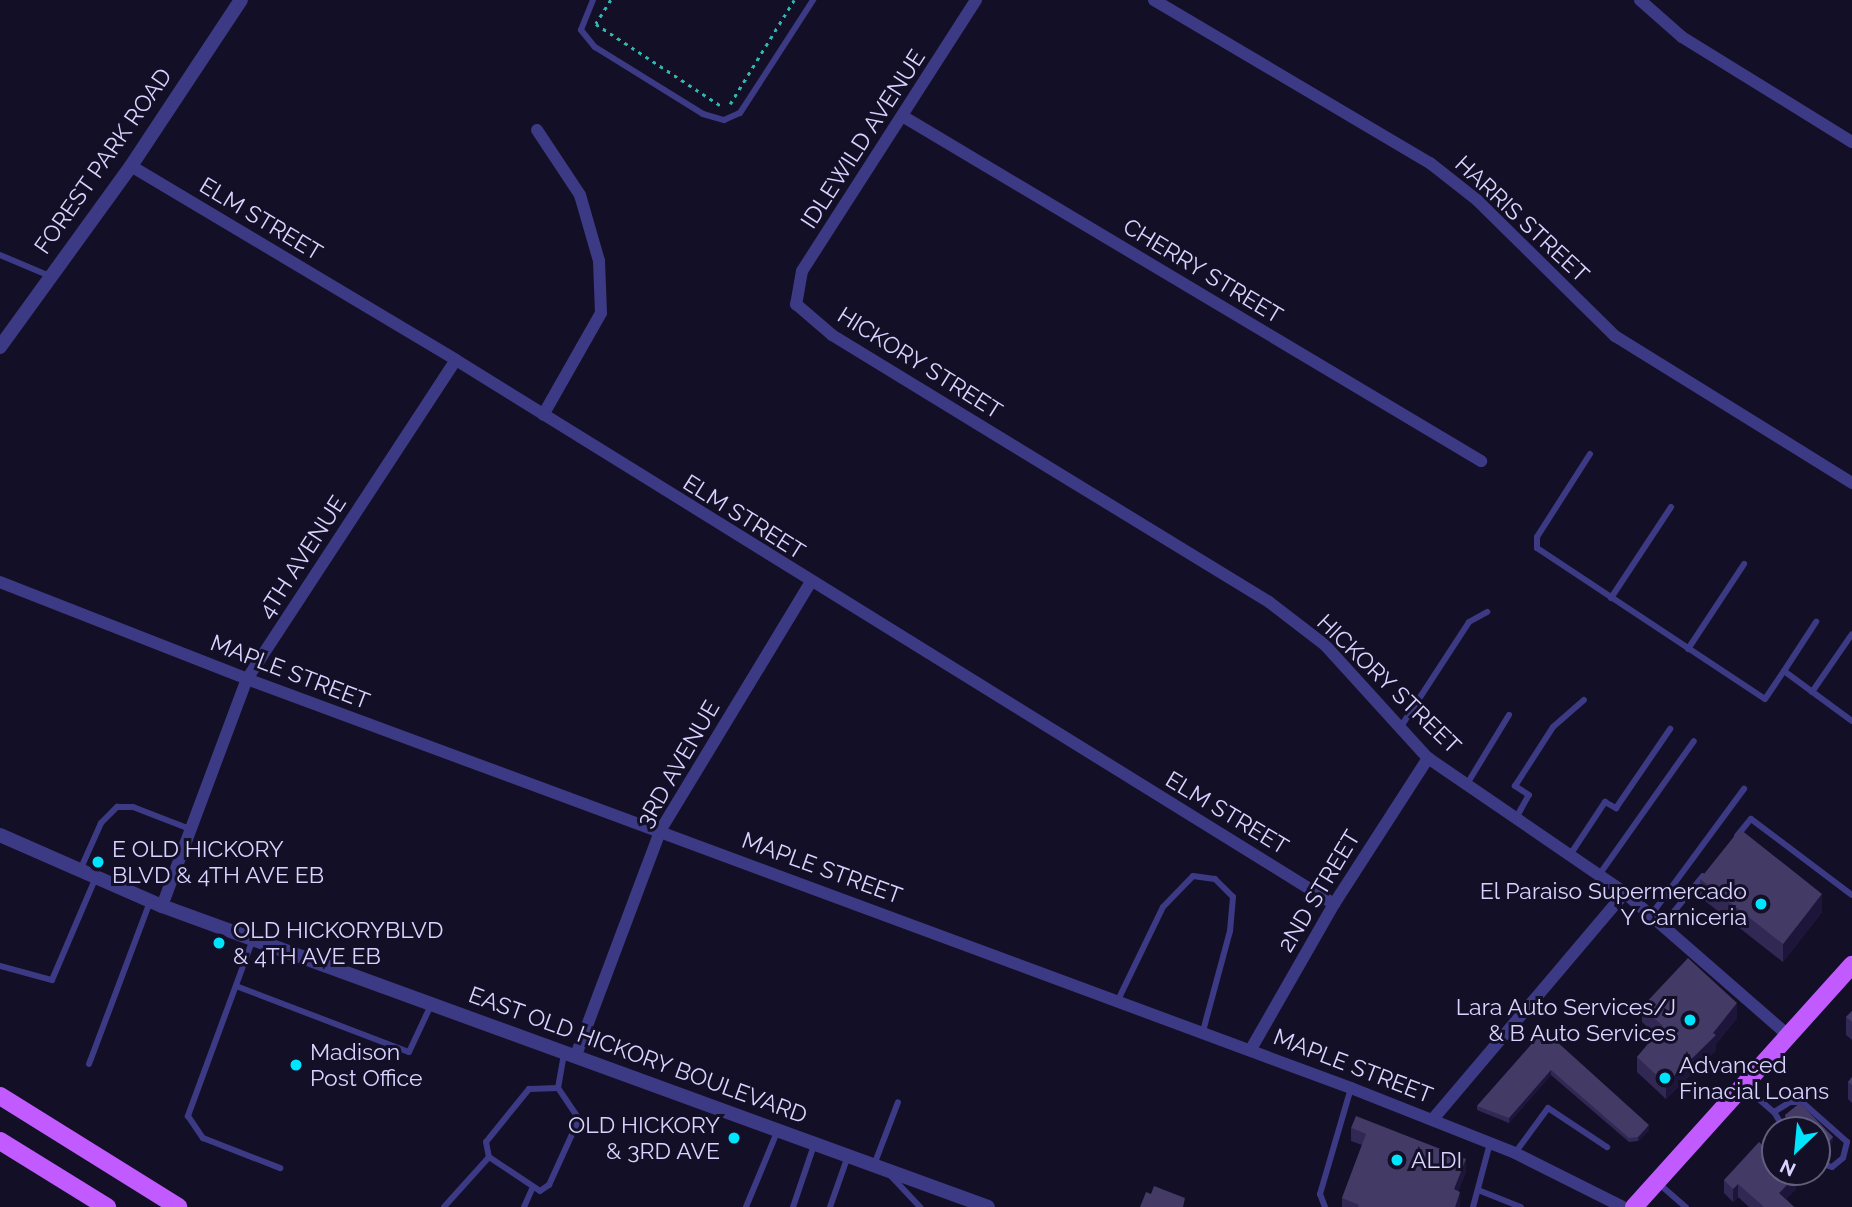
<!DOCTYPE html>
<style>
body{margin:0}
#map{position:relative;width:1852px;height:1207px;overflow:hidden;background:#130f26;font-family:Raleway,sans-serif}
div>[style]{position:absolute}
[style*='--x']{left:calc(var(--x)*1px);top:calc(var(--y)*1px);width:calc(var(--w)*1px);rotate:calc(var(--a)*1deg)}
.path>*{height:2.5px;margin-top:-1.25px;transform-origin:0;background:repeating-linear-gradient(90deg,#2fb8b0 0 3.5px,transparent 0 8.5px)}
.service>*{height:6px;margin:-3px;padding:0 3px;transform-origin:3px;border-radius:3px;background:#3d3a85}
.minor>*{height:12px;margin:-6px;padding:0 6px;transform-origin:6px;border-radius:6px;background:#3d3a85}
.tertiary>*{height:14px;margin:-7px;padding:0 7px;transform-origin:7px;border-radius:7px;background:#3d3a85}
.primary>*{height:18px;margin:-9px;padding:0 9px;transform-origin:9px;border-radius:9px;background:#c25bff}
.wall>*{inset:0;background:#312854}
.shaded-wall>*{inset:0;background:#1d163a}
.building>*{inset:0;background:#433a66}
.dots>*{width:19px;height:19px;translate:-50% -50%;box-sizing:border-box;border:4px solid #130f26;border-radius:50%}
span{translate:-50% -50%;white-space:nowrap;text-align:center;line-height:1.15;-webkit-text-stroke:6px #130f26;paint-order:stroke}
.street-label{font-size:23px;color:#d9d4ff}
.poi-label{font-size:23px;color:#d9d4ff}
.left{translate:0 -50%;text-align:left}
.right{translate:-100% -50%;text-align:right}
.north{position:absolute;left:1761px;top:1116px;width:70px;height:70px;box-sizing:border-box;background:#130f26;border:2px solid #625e7d;border-radius:50%;rotate:206deg;font-size:19px;font-weight:700;line-height:28px;text-align:center;color:#d9d4ff}
.north::after{content:'';display:block;margin:auto;width:24px;height:32px;background:#00e5ff;clip-path:polygon(50% 0,100% 100%,50% 72%,0 100%)}
</style>
<div id="map">
<div class="path">
<i style="--x:611;--y:0;--w:28;--a:122"></i>
<i style="--x:596;--y:24;--w:152;--a:33.2"></i>
<i style="--x:730;--y:104;--w:122;--a:-58.4"></i>
</div>
<div class="service">
<i style="--x:593;--y:0;--w:32;--a:112"></i>
<i style="--x:581;--y:30;--w:22;--a:51"></i>
<i style="--x:595;--y:47;--w:127;--a:31.8"></i>
<i style="--x:703;--y:114;--w:22;--a:16"></i>
<i style="--x:724;--y:120;--w:17;--a:-24"></i>
<i style="--x:740;--y:113;--w:135;--a:-57.1"></i>
<i style="--x:0;--y:255;--w:54;--a:22.8"></i>
<i style="--x:1590;--y:454;--w:98;--a:122.6"></i>
<i style="--x:1537;--y:537;--w:11;--a:90"></i>
<i style="--x:1537;--y:548;--w:273;--a:33.5"></i>
<i style="--x:1765;--y:699;--w:34;--a:-56"></i>
<i style="--x:1784;--y:671;--w:84;--a:36.3"></i>
<i style="--x:1611;--y:598;--w:109;--a:-56.6"></i>
<i style="--x:1688;--y:649;--w:102;--a:-56.6"></i>
<i style="--x:1784;--y:671;--w:59;--a:-56.9"></i>
<i style="--x:1812;--y:692;--w:70;--a:-55.4"></i>
<i style="--x:1400;--y:728;--w:126;--a:-56.9"></i>
<i style="--x:1469;--y:622;--w:21;--a:-29"></i>
<i style="--x:1467;--y:784;--w:81;--a:-58.7"></i>
<i style="--x:1516;--y:818;--w:26;--a:-61"></i>
<i style="--x:1529;--y:795;--w:17;--a:-147"></i>
<i style="--x:1515;--y:786;--w:70;--a:-57.2"></i>
<i style="--x:1553;--y:727;--w:41;--a:-41.1"></i>
<i style="--x:1737;--y:836;--w:22;--a:-51"></i>
<i style="--x:1751;--y:819;--w:126;--a:37"></i>
<i style="--x:1570;--y:855;--w:64;--a:-56.6"></i>
<i style="--x:1605;--y:802;--w:13;--a:29"></i>
<i style="--x:1616;--y:808;--w:96;--a:-55.6"></i>
<i style="--x:81;--y:868;--w:49;--a:-66"></i>
<i style="--x:101;--y:823;--w:23;--a:-45"></i>
<i style="--x:117;--y:807;--w:16;--a:0"></i>
<i style="--x:133;--y:807;--w:61;--a:21.1"></i>
<i style="--x:1599;--y:875;--w:164;--a:-54.7"></i>
<i style="--x:1651;--y:915;--w:157;--a:-53.6"></i>
<i style="--x:1663;--y:925;--w:63;--a:-50.8"></i>
<i style="--x:253;--y:939;--w:189;--a:110.2"></i>
<i style="--x:188;--y:1116;--w:27;--a:56"></i>
<i style="--x:203;--y:1138;--w:83;--a:21.3"></i>
<i style="--x:0;--y:966;--w:54;--a:15.1"></i>
<i style="--x:52;--y:980;--w:110;--a:-66.9"></i>
<i style="--x:236;--y:986;--w:185;--a:20.9"></i>
<i style="--x:409;--y:1052;--w:52;--a:-64.9"></i>
<i style="--x:1118;--y:1000;--w:103;--a:-64.2"></i>
<i style="--x:1163;--y:907;--w:43;--a:-45.9"></i>
<i style="--x:1193;--y:876;--w:22;--a:8"></i>
<i style="--x:1215;--y:879;--w:25;--a:45"></i>
<i style="--x:1233;--y:897;--w:34;--a:95"></i>
<i style="--x:1230;--y:931;--w:104;--a:105.1"></i>
<i style="--x:89;--y:1064;--w:173;--a:-69.4"></i>
<i style="--x:558;--y:1088;--w:29;--a:178"></i>
<i style="--x:529;--y:1089;--w:68;--a:129.1"></i>
<i style="--x:486;--y:1142;--w:15;--a:79"></i>
<i style="--x:489;--y:1157;--w:61;--a:33.7"></i>
<i style="--x:540;--y:1191;--w:11;--a:-34"></i>
<i style="--x:549;--y:1185;--w:72;--a:-65.6"></i>
<i style="--x:579;--y:1119;--w:37;--a:-124"></i>
<i style="--x:558;--y:1088;--w:36;--a:-80"></i>
<i style="--x:1746;--y:1088;--w:37;--a:41"></i>
<i style="--x:1774;--y:1112;--w:21;--a:59"></i>
<i style="--x:1774;--y:1112;--w:19;--a:-32"></i>
<i style="--x:1790;--y:1102;--w:12;--a:0"></i>
<i style="--x:1802;--y:1102;--w:60;--a:41.6"></i>
<i style="--x:1847;--y:1142;--w:16;--a:104"></i>
<i style="--x:1843;--y:1158;--w:14;--a:141"></i>
<i style="--x:1832;--y:1167;--w:16;--a:-162"></i>
<i style="--x:1515;--y:1153;--w:56;--a:-53.7"></i>
<i style="--x:1548;--y:1108;--w:71;--a:33.5"></i>
<i style="--x:874;--y:1165;--w:67;--a:-69.1"></i>
<i style="--x:890;--y:1175;--w:44;--a:46.8"></i>
<i style="--x:1658;--y:1183;--w:37;--a:41"></i>
<i style="--x:1478;--y:1190;--w:46;--a:21.6"></i>
<i style="--x:444;--y:1207;--w:67;--a:-48"></i>
<i style="--x:524;--y:1207;--w:22;--a:-66"></i>
<i style="--x:746;--y:1207;--w:81;--a:-67.5"></i>
<i style="--x:793;--y:1207;--w:65;--a:-71.3"></i>
<i style="--x:830;--y:1207;--w:54;--a:-70.6"></i>
<i style="--x:1325;--y:1207;--w:14;--a:-111"></i>
<i style="--x:1320;--y:1194;--w:110;--a:-73.7"></i>
<i style="--x:1473;--y:1207;--w:66;--a:-75.1"></i>
</div>
<div class="minor">
<i style="--x:976;--y:0;--w:322;--a:122.7"></i>
<i style="--x:802;--y:271;--w:34;--a:100"></i>
<i style="--x:796;--y:304;--w:48;--a:40.7"></i>
<i style="--x:832;--y:335;--w:512;--a:31.42"></i>
<i style="--x:1269;--y:602;--w:71;--a:37.5"></i>
<i style="--x:1325;--y:645;--w:153;--a:47.7"></i>
<i style="--x:1428;--y:758;--w:239;--a:34.4"></i>
<i style="--x:1625;--y:893;--w:218;--a:41.1"></i>
<i style="--x:1154;--y:0;--w:321;--a:30.6"></i>
<i style="--x:1430;--y:163;--w:60;--a:38.2"></i>
<i style="--x:1477;--y:200;--w:194;--a:44.6"></i>
<i style="--x:1615;--y:336;--w:279;--a:31.8"></i>
<i style="--x:1640;--y:0;--w:56;--a:41.4"></i>
<i style="--x:1682;--y:37;--w:200;--a:31.7"></i>
<i style="--x:904;--y:117;--w:672;--a:30.8"></i>
<i style="--x:537;--y:130;--w:78;--a:56.5"></i>
<i style="--x:580;--y:195;--w:69;--a:73.9"></i>
<i style="--x:599;--y:261;--w:52;--a:87.8"></i>
<i style="--x:601;--y:313;--w:117;--a:119.6"></i>
<i style="--x:131;--y:166;--w:378;--a:30.8"></i>
<i style="--x:456;--y:360;--w:1033;--a:31.78"></i>
<i style="--x:0;--y:582;--w:265;--a:21.4"></i>
<i style="--x:247;--y:679;--w:1177;--a:20.33"></i>
<i style="--x:1351;--y:1088;--w:176;--a:21.6"></i>
<i style="--x:1515;--y:1153;--w:121;--a:26.6"></i>
<i style="--x:162;--y:906;--w:242;--a:-69.5"></i>
<i style="--x:247;--y:679;--w:381;--a:-56.8"></i>
<i style="--x:1251;--y:1049;--w:167;--a:-60.2"></i>
<i style="--x:1334;--y:904;--w:174;--a:-57.2"></i>
<i style="--x:576;--y:1055;--w:239;--a:-69.4"></i>
<i style="--x:660;--y:831;--w:290;--a:-58.8"></i>
<i style="--x:1433;--y:1119;--w:297;--a:-49.7"></i>
</div>
<div class="tertiary">
<i style="--x:0;--y:347;--w:223;--a:-54.1"></i>
<i style="--x:131;--y:166;--w:199;--a:-56.5"></i>
<i style="--x:0;--y:835;--w:177;--a:23.7"></i>
<i style="--x:162;--y:906;--w:879;--a:20.02"></i>
</div>
<div class="primary">
<i style="--x:0;--y:1096;--w:210;--a:31.9"></i>
<i style="--x:0;--y:1141;--w:126;--a:31.7"></i>
<i style="--x:1634;--y:1207;--w:326;--a:-48"></i>
</div>
<div class="wall">
<i style="clip-path:polygon(1700px 879px,1822px 912px,1783px 962px,1700px 897px)"></i>
<i style="clip-path:polygon(1642px 1007px,1737px 1018px,1716px 1044px,1716px 1050px,1666px 1099px,1637px 1072px,1637px 1057px,1656px 1035px,1642px 1022px)"></i>
<i style="clip-path:polygon(1852px 1011px,1852px 1040px,1846px 1035px,1846px 1017px)"></i>
<i style="clip-path:polygon(1544px 1030px,1649px 1130px,1638px 1141px,1629px 1142px,1551px 1075px,1509px 1123px,1477px 1110px,1477px 1106px)"></i>
<i style="clip-path:polygon(1852px 1077px,1852px 1103px,1848px 1099px,1848px 1082px)"></i>
<i style="clip-path:polygon(1800px 1103px,1833px 1137px,1833px 1141px,1821px 1155px,1817px 1152px,1817px 1130px,1789px 1130px,1785px 1120px,1785px 1115px)"></i>
<i style="clip-path:polygon(1351px 1128px,1466px 1172px,1458px 1191px,1460px 1207px,1342px 1207px,1342px 1198px,1362px 1145px,1351px 1141px)"></i>
<i style="clip-path:polygon(1724px 1180px,1796px 1189px,1786px 1199px,1794px 1207px,1749px 1207px,1738px 1197px,1733px 1202px,1724px 1193px)"></i>
</div>
<div class="shaded-wall">
<i style="clip-path:polygon(1822px 894px,1822px 912px,1783px 962px,1783px 944px)"></i>
<i style="clip-path:polygon(1737px 1003px,1737px 1018px,1716px 1044px,1716px 1050px,1666px 1099px,1666px 1084px,1713px 1033px)"></i>
<i style="clip-path:polygon(1551px 1070px,1551px 1075px,1509px 1123px,1509px 1118px)"></i>
<i style="clip-path:polygon(1649px 1125px,1649px 1130px,1638px 1141px,1638px 1137px)"></i>
<i style="clip-path:polygon(1833px 1137px,1833px 1141px,1821px 1155px,1821px 1151px)"></i>
<i style="clip-path:polygon(1466px 1159px,1466px 1172px,1454px 1202px,1454px 1189px)"></i>
<i style="clip-path:polygon(1796px 1176px,1796px 1189px,1779px 1207px,1779px 1193px)"></i>
<i style="clip-path:polygon(1738px 1184px,1738px 1197px,1733px 1202px,1733px 1189px)"></i>
<i style="clip-path:polygon(1460px 1192px,1460px 1207px,1455px 1207px)"></i>
</div>
<div class="building">
<i style="clip-path:polygon(1740px 829px,1822px 894px,1783px 944px,1700px 879px)"></i>
<i style="clip-path:polygon(1688px 958px,1737px 1003px,1713px 1033px,1716px 1035px,1666px 1084px,1637px 1057px,1663px 1026px,1642px 1007px)"></i>
<i style="clip-path:polygon(1852px 1011px,1852px 1022px,1846px 1017px)"></i>
<i style="clip-path:polygon(1544px 1030px,1649px 1125px,1638px 1137px,1629px 1138px,1551px 1070px,1509px 1118px,1477px 1106px)"></i>
<i style="clip-path:polygon(1852px 1077px,1852px 1085px,1848px 1082px)"></i>
<i style="clip-path:polygon(1800px 1103px,1833px 1137px,1821px 1151px,1817px 1148px,1817px 1130px,1793px 1130px,1790px 1128px,1785px 1115px)"></i>
<i style="clip-path:polygon(1356px 1116px,1466px 1159px,1454px 1189px,1460px 1192px,1455px 1207px,1358px 1207px,1359px 1205px,1342px 1198px,1366px 1134px,1351px 1128px)"></i>
<i style="clip-path:polygon(1759px 1142px,1775px 1157px,1775px 1172px,1792px 1172px,1796px 1176px,1779px 1193px,1794px 1207px,1764px 1207px,1738px 1184px,1733px 1189px,1724px 1180px)"></i>
<i style="clip-path:polygon(1154px 1186px,1185px 1198px,1183px 1207px,1140px 1207px,1146px 1192px,1151px 1194px)"></i>
</div>
<div class="dots">
<i style="left:98px;top:862px;background:#00e5ff"></i>
<i style="left:1761px;top:904px;background:#00e5ff"></i>
<i style="left:219px;top:943px;background:#00e5ff"></i>
<i style="left:1690px;top:1020px;background:#00e5ff"></i>
<i style="left:296px;top:1065px;background:#00e5ff"></i>
<i style="left:1665px;top:1078px;background:#00e5ff"></i>
<i style="left:734px;top:1138px;background:#00e5ff"></i>
<i style="left:1397px;top:1160px;background:#00e5ff"></i>
</div>
<div class="street-label">
<span style="left:863px;top:139px;rotate:-57deg">IDLEWILD AVENUE</span>
<span style="left:103px;top:161px;rotate:-55deg">FOREST PARK ROAD</span>
<span style="left:261px;top:219px;rotate:31deg">ELM STREET</span>
<span style="left:1522px;top:219px;rotate:43deg">HARRIS STREET</span>
<span style="left:1203px;top:271px;rotate:31deg">CHERRY STREET</span>
<span style="left:920px;top:363px;rotate:32deg">HICKORY STREET</span>
<span style="left:744px;top:517px;rotate:32deg">ELM STREET</span>
<span style="left:302px;top:557px;rotate:-57deg">4TH AVENUE</span>
<span style="left:290px;top:672px;rotate:21deg">MAPLE STREET</span>
<span style="left:1389px;top:684px;rotate:44deg">HICKORY STREET</span>
<span style="left:678px;top:764px;rotate:-60deg">3RD AVENUE</span>
<span style="left:1227px;top:813px;rotate:31deg">ELM STREET</span>
<span style="left:822px;top:868px;rotate:20deg">MAPLE STREET</span>
<span style="left:1319px;top:891px;rotate:-59deg">2ND STREET</span>
<span style="left:638px;top:1055px;rotate:20deg">EAST OLD HICKORY BOULEVARD</span>
<span style="left:1353px;top:1066px;rotate:21deg">MAPLE STREET</span>
</div>
<div class="poi-label">
<span class="left" style="left:112px;top:862px">E OLD HICKORY<br>BLVD &amp; 4TH AVE EB</span>
<span class="right" style="left:1747px;top:904px">El Paraiso Supermercado<br>Y Carniceria</span>
<span class="left" style="left:233px;top:943px">OLD HICKORYBLVD<br>&amp; 4TH AVE EB</span>
<span class="right" style="left:1676px;top:1020px">Lara Auto Services/J<br>&amp; B Auto Services</span>
<span class="left" style="left:310px;top:1065px">Madison<br>Post Office</span>
<span class="left" style="left:1679px;top:1078px">Advanced<br>Finacial Loans</span>
<span class="right" style="left:720px;top:1138px">OLD HICKORY<br>&amp; 3RD AVE</span>
<span class="left" style="left:1411px;top:1160px">ALDI</span>
</div>
<div class="north">N</div>
</div>
